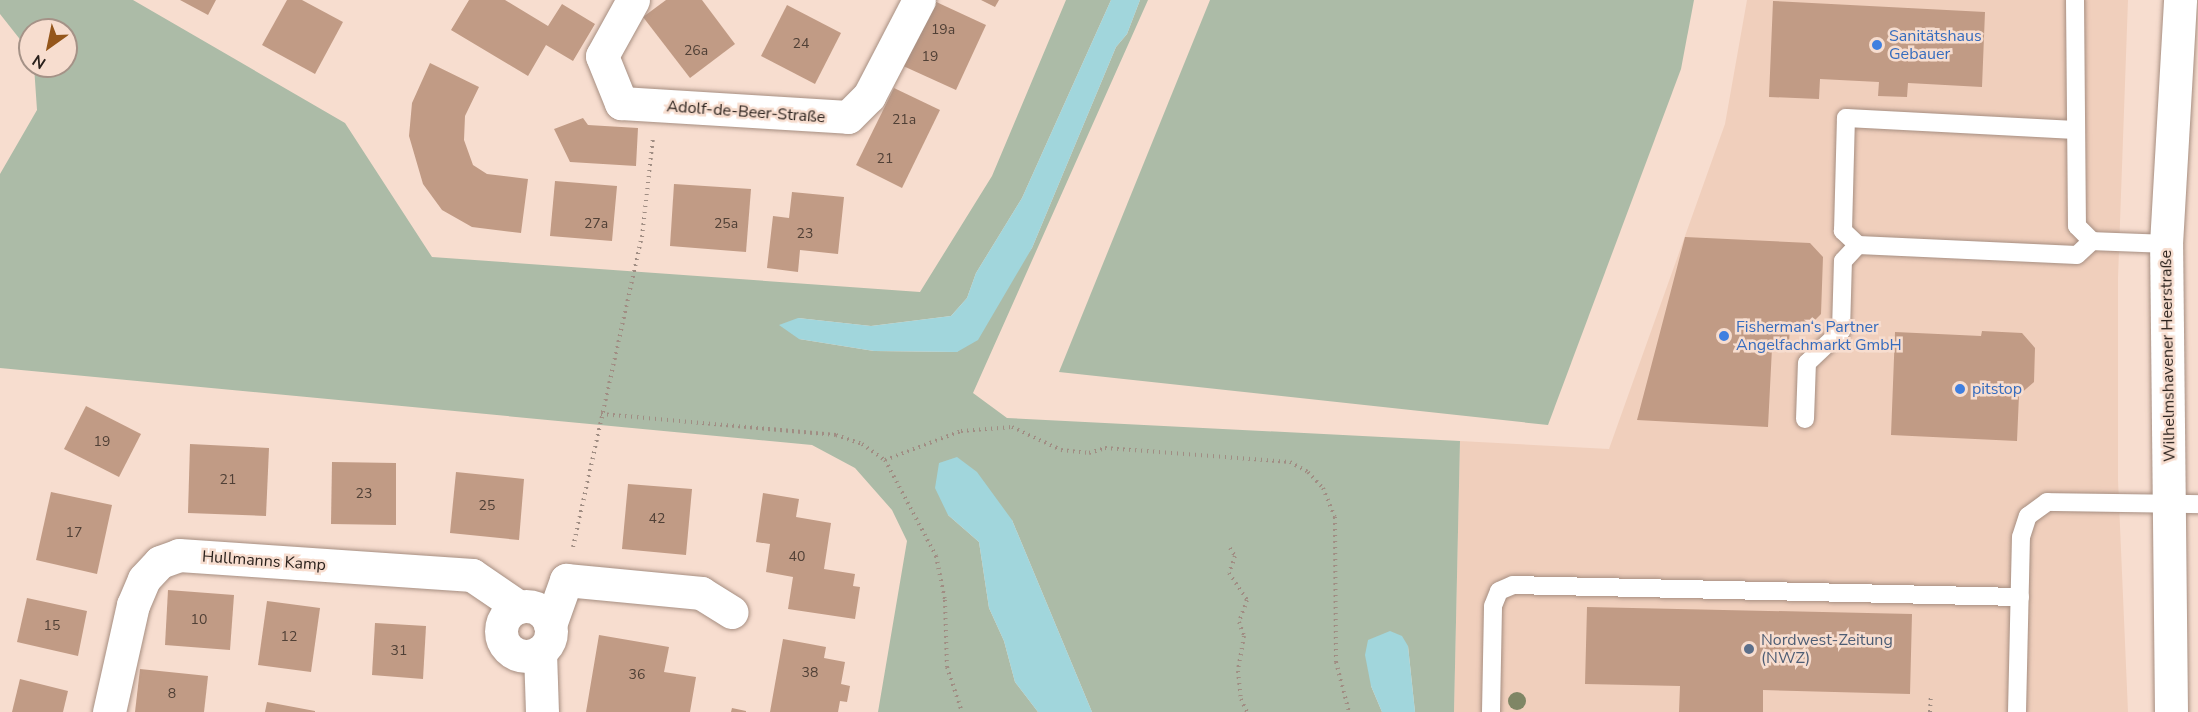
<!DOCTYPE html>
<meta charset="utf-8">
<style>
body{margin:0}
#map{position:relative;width:2198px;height:712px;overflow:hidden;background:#f7ddcf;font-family:"Nunito Sans",sans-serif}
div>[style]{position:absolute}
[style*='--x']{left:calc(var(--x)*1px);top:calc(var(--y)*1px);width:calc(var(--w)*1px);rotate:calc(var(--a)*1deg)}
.built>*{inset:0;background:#f0cfbc}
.green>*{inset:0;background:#acbba7}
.water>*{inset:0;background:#a1d6dc}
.building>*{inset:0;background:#c19b85}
.path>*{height:4px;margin-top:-2px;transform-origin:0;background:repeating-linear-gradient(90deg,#a08d83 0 1.5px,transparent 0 6px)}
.roads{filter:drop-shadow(0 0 2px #a68e81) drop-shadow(0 0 2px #a68e81)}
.lane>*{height:18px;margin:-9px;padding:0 9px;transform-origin:9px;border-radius:9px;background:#fff}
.street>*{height:33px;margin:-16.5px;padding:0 16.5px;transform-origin:16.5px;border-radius:16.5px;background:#fff}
.street>.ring{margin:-16.5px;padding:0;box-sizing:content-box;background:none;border:33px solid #fff;border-radius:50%}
.secondary>*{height:33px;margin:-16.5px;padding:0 16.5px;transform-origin:16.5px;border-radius:16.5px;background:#fff}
.trees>*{width:18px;height:18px;margin:-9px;border-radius:50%;background:#7f8665}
.dots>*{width:16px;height:16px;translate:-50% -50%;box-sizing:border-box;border:3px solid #f7ddcf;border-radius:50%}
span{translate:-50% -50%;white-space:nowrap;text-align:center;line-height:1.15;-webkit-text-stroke:5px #f7ddcf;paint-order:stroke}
.number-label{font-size:14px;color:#504036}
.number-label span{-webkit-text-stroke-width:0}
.shop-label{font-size:16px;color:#366cbe}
.left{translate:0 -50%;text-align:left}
.street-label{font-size:16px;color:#2a211c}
.service-label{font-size:16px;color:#4e5e75}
.north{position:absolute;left:18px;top:18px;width:60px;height:60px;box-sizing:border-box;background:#f7ddcf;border:2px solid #a59287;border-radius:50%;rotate:213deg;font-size:16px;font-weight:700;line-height:24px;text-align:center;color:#2a211c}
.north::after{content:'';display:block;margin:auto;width:21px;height:27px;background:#94561b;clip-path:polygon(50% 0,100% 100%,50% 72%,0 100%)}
</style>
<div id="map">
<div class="built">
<i style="clip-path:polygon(1747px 0,2128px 0,2118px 278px,2118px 480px,2128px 712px,1454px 712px,1460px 441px,1609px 449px,1725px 124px)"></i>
</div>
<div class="green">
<i style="clip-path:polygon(0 0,133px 0,345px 123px,432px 257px,920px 292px,992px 176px,1066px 0,1111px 0,1022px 198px,976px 273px,967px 298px,951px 316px,871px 326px,798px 318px,799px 339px,874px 351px,957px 352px,1032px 248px,1116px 47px,1127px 34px,1140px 0,1148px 0,973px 393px,1007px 418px,1460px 441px,1454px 712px,1415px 712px,1408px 646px,1371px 686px,1382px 712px,1092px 712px,1012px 520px,948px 515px,979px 542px,989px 608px,1004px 641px,1015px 682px,1038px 712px,878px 712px,907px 541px,892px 510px,855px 468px,812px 445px,0 368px,0 174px,37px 110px,34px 66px,66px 66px,66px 30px,30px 30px,30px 52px,0 14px)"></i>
<i style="clip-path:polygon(1210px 0,1694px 0,1681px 69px,1548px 425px,1059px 372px)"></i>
</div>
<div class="water">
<i style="clip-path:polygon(1111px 0,1140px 0,1127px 34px,1116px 47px,1032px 248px,978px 340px,957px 352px,874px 351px,799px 339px,779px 325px,798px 318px,871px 326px,951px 316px,967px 298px,976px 273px,1022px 198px)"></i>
<i style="clip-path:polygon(957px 457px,977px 472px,1012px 520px,1092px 712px,1038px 712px,1015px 682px,1004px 641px,989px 608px,979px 542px,948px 515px,935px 488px,939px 463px)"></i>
<i style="clip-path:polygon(1390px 631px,1402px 636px,1408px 646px,1415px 712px,1382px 712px,1371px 686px,1365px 655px,1368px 640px)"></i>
</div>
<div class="building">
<i style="clip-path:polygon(180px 0,216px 0,208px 15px)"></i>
<i style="clip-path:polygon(287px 0,302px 0,343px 22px,315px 74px,262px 45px)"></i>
<i style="clip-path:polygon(469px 0,505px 0,548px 26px,562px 4px,595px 24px,573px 61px,546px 45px,528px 76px,451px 30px)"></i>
<i style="clip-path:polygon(666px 0,702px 0,735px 44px,690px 78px,643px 17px)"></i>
<i style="clip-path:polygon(932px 0,986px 25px,956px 90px,901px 65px)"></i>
<i style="clip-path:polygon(981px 0,999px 0,995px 7px)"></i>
<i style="clip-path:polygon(1773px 1px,1985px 12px,1982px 87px,1908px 83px,1907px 97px,1878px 96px,1879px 82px,1820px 79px,1819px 99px,1769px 97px)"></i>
<i style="clip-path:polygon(787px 5px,841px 33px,815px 84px,761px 56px)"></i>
<i style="clip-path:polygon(430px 63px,479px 87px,465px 116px,464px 140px,473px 165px,487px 174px,528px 179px,521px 233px,472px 227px,442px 210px,423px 184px,409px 136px,412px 103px)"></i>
<i style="clip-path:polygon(894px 88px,940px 110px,902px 188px,856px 165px)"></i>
<i style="clip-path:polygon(583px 118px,588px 125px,638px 128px,636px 166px,570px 162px,554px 129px)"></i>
<i style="clip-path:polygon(555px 181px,617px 186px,612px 241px,550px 236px)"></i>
<i style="clip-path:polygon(674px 184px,751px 189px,746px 252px,670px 246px)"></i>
<i style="clip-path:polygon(792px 192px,844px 197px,838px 254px,800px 250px,798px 272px,767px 268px,773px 216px,789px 218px)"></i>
<i style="clip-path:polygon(1685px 237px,1810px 243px,1823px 257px,1821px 314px,1806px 329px,1790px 328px,1789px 342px,1784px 348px,1772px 348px,1768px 427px,1637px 420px)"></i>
<i style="clip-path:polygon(1982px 331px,2022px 333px,2035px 348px,2034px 382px,2019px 395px,2017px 441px,1891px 435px,1895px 332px,1981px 336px)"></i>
<i style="clip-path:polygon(86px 406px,141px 434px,119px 477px,64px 449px)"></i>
<i style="clip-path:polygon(190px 444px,269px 448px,266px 516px,188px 513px)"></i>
<i style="clip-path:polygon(332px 462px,396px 463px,396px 525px,331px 524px)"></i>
<i style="clip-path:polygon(456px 472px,524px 479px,519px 540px,450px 533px)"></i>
<i style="clip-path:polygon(628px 484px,692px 489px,686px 555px,622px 549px)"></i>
<i style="clip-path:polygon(51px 492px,112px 505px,97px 574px,36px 560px)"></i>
<i style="clip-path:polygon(763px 493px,799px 499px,796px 517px,831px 523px,824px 569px,855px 574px,853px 586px,860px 587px,855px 619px,788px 609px,793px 577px,766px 572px,770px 544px,756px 542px)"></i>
<i style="clip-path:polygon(168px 590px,234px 595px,230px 650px,165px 645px)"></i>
<i style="clip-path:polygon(27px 598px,87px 611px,78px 656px,17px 642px)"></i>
<i style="clip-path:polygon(267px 601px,320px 608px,311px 672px,258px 665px)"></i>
<i style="clip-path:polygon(1587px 607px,1912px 614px,1910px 694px,1763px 690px,1763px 712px,1679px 712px,1680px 686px,1585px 684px)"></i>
<i style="clip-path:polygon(375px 623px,426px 626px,423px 679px,372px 675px)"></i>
<i style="clip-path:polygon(599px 635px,669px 647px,664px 672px,696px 677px,690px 712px,586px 712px)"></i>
<i style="clip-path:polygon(783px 639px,826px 647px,824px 658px,845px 662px,841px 684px,850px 686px,847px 702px,840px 701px,838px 712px,770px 712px)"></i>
<i style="clip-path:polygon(140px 669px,208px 676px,204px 712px,135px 712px)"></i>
<i style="clip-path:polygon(20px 679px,68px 691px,63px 712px,12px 712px)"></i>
<i style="clip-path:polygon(267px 702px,315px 711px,315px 712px,265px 712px)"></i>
<i style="clip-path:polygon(732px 708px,746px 711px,746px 712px,731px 712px)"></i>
</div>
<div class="path">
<i style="--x:601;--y:414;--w:236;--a:5.1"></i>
<i style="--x:836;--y:435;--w:28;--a:19"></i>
<i style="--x:862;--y:444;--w:28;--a:35"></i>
<i style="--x:885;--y:460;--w:109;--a:62"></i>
<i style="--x:936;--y:556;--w:45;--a:78.4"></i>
<i style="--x:945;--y:600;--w:67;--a:88.3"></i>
<i style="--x:947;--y:667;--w:47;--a:71.6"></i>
<i style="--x:885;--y:460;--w:81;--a:-20.9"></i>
<i style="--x:961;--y:431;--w:51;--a:-4.5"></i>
<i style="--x:1012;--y:427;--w:54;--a:25.1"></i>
<i style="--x:1061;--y:450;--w:28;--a:6"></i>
<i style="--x:1089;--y:453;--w:17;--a:-17"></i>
<i style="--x:1105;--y:448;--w:186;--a:4.3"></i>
<i style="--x:1290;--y:462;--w:21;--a:29"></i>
<i style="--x:1308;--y:472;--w:22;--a:47"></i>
<i style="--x:1323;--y:488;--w:31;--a:68"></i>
<i style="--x:1335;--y:517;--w:145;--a:89.6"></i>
<i style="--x:1336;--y:662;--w:52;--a:75.4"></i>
<i style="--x:573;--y:547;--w:318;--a:-77.5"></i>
<i style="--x:642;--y:237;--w:101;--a:-83.7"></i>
<i style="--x:1230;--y:548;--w:9;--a:58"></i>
<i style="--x:1235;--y:556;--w:18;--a:109"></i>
<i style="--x:1229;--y:573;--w:32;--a:56"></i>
<i style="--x:1247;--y:600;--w:23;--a:110"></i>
<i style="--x:1239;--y:622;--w:15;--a:70"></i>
<i style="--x:1244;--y:636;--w:36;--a:100"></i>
<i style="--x:1238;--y:671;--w:28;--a:84"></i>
<i style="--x:1241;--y:699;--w:14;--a:65"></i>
<i style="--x:1930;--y:712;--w:18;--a:-87"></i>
</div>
<div class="roads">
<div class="lane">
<i style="--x:2075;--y:0;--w:226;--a:89.5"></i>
<i style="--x:2077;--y:226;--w:21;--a:45"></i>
<i style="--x:2092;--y:241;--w:74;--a:2.3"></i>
<i style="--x:1858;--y:245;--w:21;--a:-137"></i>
<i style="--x:1843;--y:231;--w:113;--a:-88.5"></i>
<i style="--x:1846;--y:118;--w:230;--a:3"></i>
<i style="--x:1805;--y:419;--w:56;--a:-88"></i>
<i style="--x:1807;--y:363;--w:47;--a:-43.3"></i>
<i style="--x:1841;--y:331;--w:70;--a:-88.4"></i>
<i style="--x:1843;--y:261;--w:22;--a:-47"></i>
<i style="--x:1858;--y:245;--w:219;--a:2.6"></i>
<i style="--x:2077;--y:255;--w:21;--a:-43"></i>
<i style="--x:1491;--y:712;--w:106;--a:-88.9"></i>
<i style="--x:1493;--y:606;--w:16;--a:-68"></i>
<i style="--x:1499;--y:591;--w:15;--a:-23"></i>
<i style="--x:1513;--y:585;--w:507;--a:1.36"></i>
<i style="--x:2017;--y:712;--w:175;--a:-88.7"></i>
<i style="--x:2021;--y:537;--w:22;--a:-72"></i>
<i style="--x:2028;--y:516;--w:24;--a:-36"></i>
<i style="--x:2047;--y:502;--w:151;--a:0.8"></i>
</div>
<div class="street">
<i style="--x:633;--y:0;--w:64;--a:119"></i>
<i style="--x:602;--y:56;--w:51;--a:68"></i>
<i style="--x:621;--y:103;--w:227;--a:3.5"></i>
<i style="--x:848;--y:117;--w:30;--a:-45"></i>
<i style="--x:869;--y:96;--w:108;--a:-62.5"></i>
<i class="ring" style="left:501px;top:606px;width:17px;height:17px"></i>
<i style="--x:550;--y:625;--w:48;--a:-70.4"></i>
<i style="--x:566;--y:580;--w:136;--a:5.5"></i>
<i style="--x:701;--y:593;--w:36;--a:32"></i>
<i style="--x:540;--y:652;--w:60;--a:88.1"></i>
<i style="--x:109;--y:712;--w:110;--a:-77.4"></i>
<i style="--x:133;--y:605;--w:28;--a:-67"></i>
<i style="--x:144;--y:579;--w:23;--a:-47"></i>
<i style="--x:160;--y:562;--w:20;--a:-20"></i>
<i style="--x:179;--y:555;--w:294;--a:3.9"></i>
<i style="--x:472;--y:575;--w:57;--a:34.2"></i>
</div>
<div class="secondary">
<i style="--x:2171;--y:712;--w:468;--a:-90.6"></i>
<i style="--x:2166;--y:244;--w:244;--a:-86.7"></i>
</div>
</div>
<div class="trees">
<i style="left:1517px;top:701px"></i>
</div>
<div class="dots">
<i style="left:1877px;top:45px;background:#3f7fe0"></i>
<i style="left:1724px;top:336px;background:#3f7fe0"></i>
<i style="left:1960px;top:389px;background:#3f7fe0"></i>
<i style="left:1749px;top:649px;background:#5c6f8a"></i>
</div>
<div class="number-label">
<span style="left:943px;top:30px">19a</span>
<span style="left:801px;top:44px">24</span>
<span style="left:696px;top:51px">26a</span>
<span style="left:930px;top:57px">19</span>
<span style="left:904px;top:120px">21a</span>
<span style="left:885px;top:159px">21</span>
<span style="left:596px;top:224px">27a</span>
<span style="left:726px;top:224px">25a</span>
<span style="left:805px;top:234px">23</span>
<span style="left:102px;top:442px">19</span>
<span style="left:228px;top:480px">21</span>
<span style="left:364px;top:494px">23</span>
<span style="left:487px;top:506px">25</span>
<span style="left:657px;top:519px">42</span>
<span style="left:74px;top:533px">17</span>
<span style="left:797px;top:557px">40</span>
<span style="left:199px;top:620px">10</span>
<span style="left:52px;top:626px">15</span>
<span style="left:289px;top:637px">12</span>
<span style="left:399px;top:651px">31</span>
<span style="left:810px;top:673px">38</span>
<span style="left:637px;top:675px">36</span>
<span style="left:172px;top:694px">8</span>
</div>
<div class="shop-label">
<span class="left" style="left:1889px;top:45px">Sanitätshaus<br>Gebauer</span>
<span class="left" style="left:1736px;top:336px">Fisherman‘s Partner<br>Angelfachmarkt GmbH</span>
<span class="left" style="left:1972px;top:389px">pitstop</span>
</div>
<div class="street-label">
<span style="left:746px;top:112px;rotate:4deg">Adolf-de-Beer-Straße</span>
<span style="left:2168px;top:356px;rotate:-91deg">Wilhelmshavener Heerstraße</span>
<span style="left:264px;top:561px;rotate:4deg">Hullmanns Kamp</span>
</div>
<div class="service-label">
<span class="left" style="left:1761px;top:649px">Nordwest-Zeitung<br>(NWZ)</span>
</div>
<div class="north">N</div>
</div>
